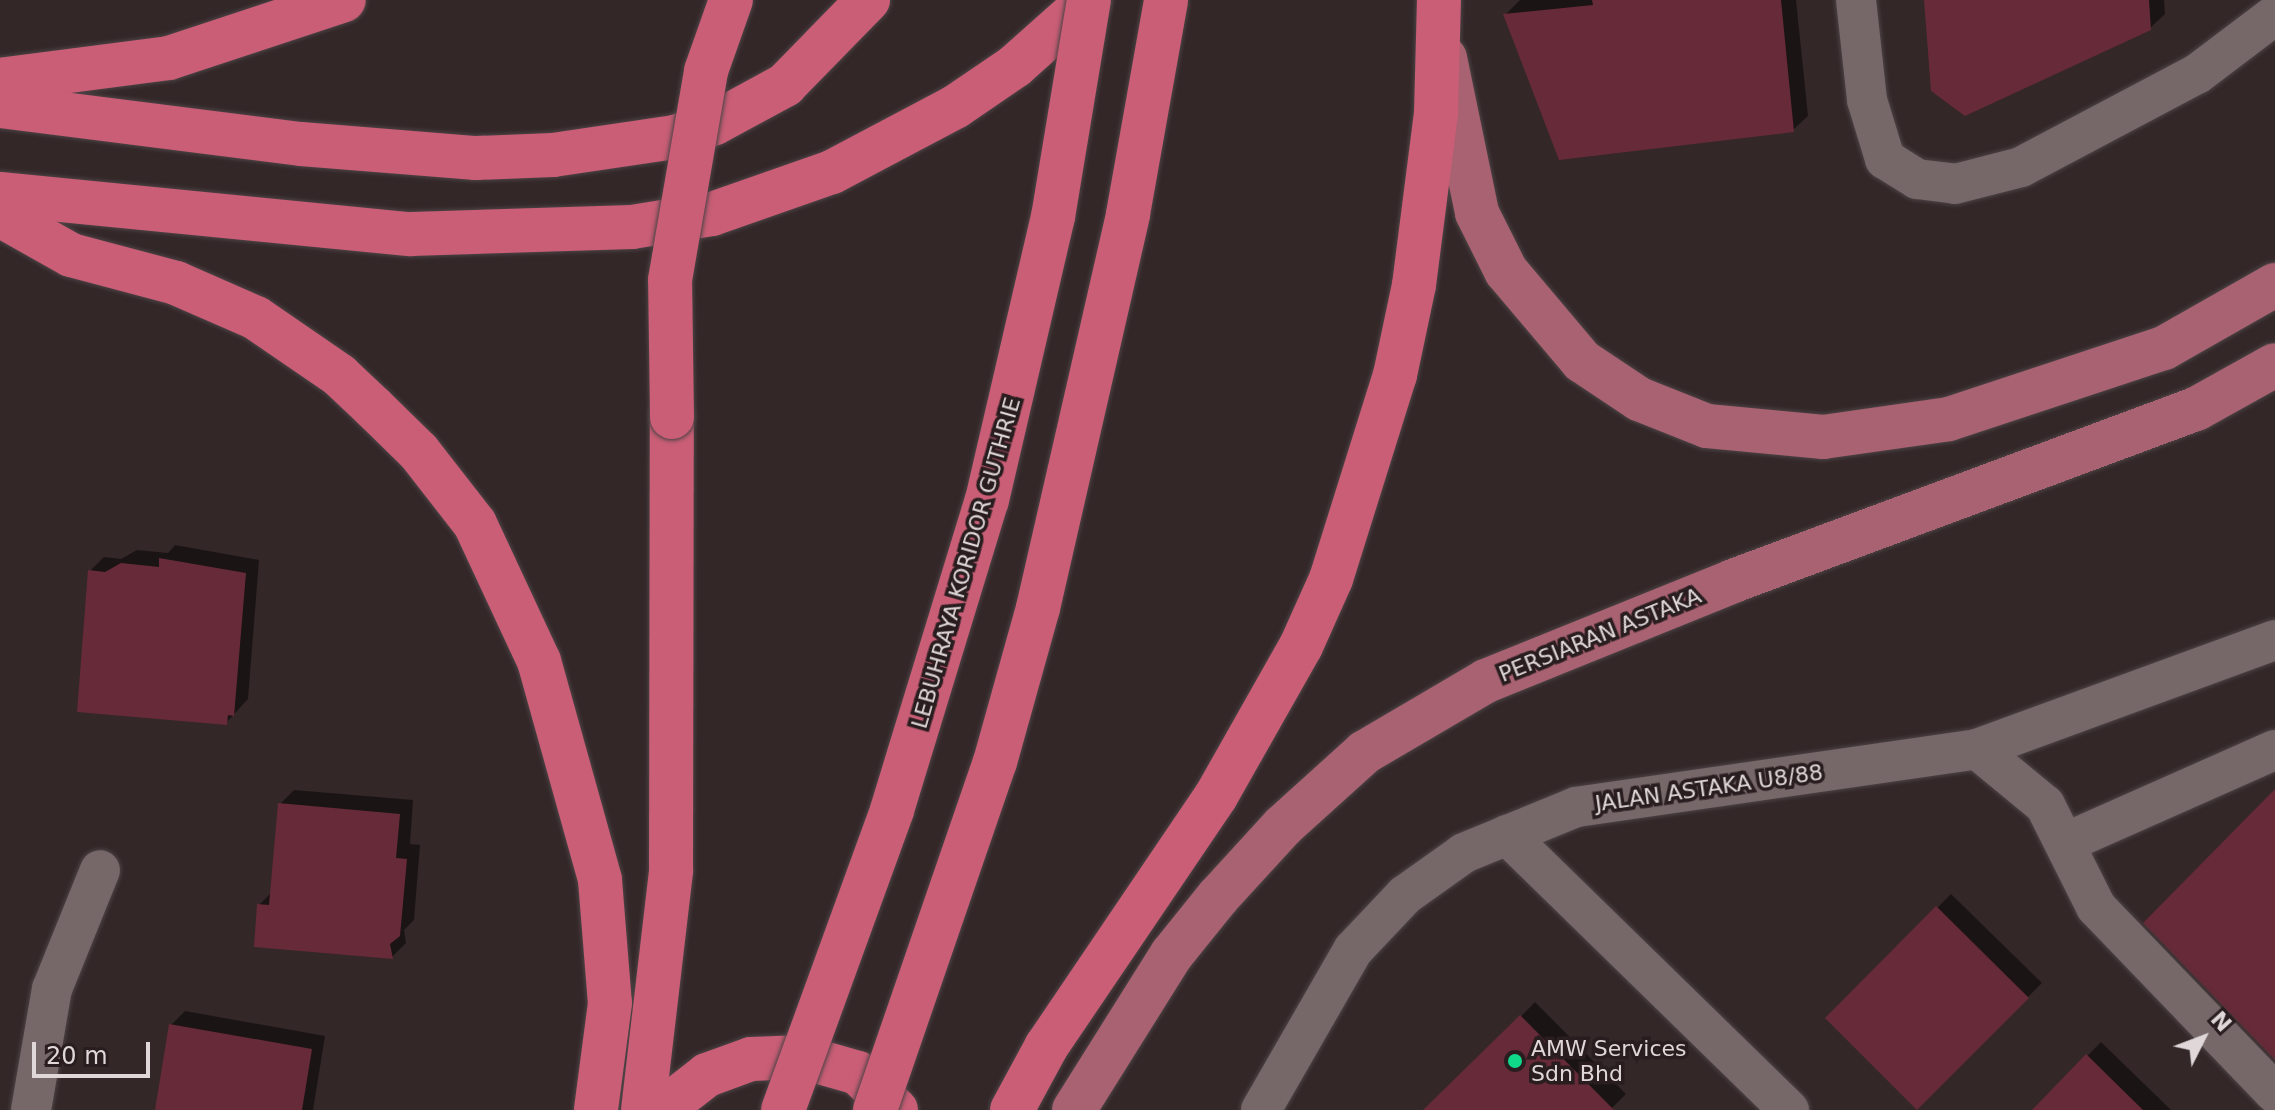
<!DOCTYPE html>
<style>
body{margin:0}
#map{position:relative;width:2275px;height:1110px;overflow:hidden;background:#332728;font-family:"DejaVu Sans",sans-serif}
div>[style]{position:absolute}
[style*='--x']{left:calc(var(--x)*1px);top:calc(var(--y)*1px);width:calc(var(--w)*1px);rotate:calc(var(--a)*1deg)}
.shadow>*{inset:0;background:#0007}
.building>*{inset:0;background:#662a38}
.roads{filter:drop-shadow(0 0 2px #4d4345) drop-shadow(0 0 2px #4d4345)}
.minor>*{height:40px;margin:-20px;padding:0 20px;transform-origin:20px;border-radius:20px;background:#766769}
.major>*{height:44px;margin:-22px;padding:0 22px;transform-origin:22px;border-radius:22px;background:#a86271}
.highway>*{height:44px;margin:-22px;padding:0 22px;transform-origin:22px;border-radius:22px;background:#c95e76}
.bridges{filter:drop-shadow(0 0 2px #4d4345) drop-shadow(0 0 2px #4d4345)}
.highway-bridge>*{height:44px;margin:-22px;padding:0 22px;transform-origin:22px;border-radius:22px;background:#c95e76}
.dots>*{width:22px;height:22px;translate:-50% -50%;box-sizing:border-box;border:4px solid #291d1f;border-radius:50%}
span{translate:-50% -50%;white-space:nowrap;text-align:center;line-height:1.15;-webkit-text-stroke:7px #291d1f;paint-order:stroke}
.street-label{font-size:22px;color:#dfd7d8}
.poi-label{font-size:22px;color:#dfd7d8}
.left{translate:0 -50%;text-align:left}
.north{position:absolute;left:2163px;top:998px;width:80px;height:80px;-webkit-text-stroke:6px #291d1f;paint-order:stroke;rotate:48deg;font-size:22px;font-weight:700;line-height:32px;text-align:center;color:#dfd7d8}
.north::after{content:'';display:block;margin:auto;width:28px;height:36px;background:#dfd7d8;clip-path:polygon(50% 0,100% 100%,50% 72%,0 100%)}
.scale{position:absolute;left:32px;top:1042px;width:118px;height:36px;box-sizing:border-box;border:4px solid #dfd7d8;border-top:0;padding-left:10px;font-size:24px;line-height:28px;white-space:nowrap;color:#dfd7d8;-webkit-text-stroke:6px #291d1f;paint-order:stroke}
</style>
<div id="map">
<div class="shadow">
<i style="clip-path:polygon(1520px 0,1796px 0,1808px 116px,1793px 130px,1506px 14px)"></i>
<i style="clip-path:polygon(1926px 0,2164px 0,2165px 14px,2150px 28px)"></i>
<i style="clip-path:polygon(175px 545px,259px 560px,248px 699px,226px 723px,90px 571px,104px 557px,121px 559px,137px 550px,168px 553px)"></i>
<i style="clip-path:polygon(294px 790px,413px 800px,410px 844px,420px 845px,414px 920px,404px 930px,406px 943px,392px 957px,259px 905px,272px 892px,280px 804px)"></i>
<i style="clip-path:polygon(1951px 894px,2042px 983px,1918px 1108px,1828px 1018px)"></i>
<i style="clip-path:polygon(1535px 1002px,1626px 1094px,1610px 1110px,1430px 1110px)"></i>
<i style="clip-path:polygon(185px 1011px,325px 1036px,313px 1110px,157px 1110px,171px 1025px)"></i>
<i style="clip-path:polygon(2101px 1042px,2171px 1110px,2034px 1110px)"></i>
</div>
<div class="building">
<i style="clip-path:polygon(1592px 0,1781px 0,1794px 132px,1559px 160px,1503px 14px,1593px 5px)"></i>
<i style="clip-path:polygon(1924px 0,2149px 0,2151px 30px,1965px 116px,1931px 91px)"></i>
<i style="clip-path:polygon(159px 558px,246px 573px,234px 716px,228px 715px,227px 725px,77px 712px,88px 570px,105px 572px,121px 563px,159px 567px)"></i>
<i style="clip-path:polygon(2275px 789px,2275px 1060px,2143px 923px)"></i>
<i style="clip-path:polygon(278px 803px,400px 814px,396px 858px,407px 859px,400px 936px,390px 944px,393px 959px,254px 947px,257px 904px,269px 905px)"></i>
<i style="clip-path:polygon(1936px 906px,2029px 998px,1917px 1110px,1825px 1018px)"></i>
<i style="clip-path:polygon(1520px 1015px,1614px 1110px,1423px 1110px)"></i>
<i style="clip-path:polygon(169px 1024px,312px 1049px,302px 1110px,155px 1110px)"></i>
<i style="clip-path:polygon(2086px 1054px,2143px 1110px,2032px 1110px)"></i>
</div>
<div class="roads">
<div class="minor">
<i style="--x:1856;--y:0;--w:101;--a:83.7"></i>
<i style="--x:1867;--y:100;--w:62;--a:73"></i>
<i style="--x:1885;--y:159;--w:38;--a:32"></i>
<i style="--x:1917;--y:179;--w:38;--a:7"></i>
<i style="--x:1955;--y:184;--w:68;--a:-14.4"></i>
<i style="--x:2021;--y:167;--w:199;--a:-27.9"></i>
<i style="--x:2197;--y:74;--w:98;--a:-37.1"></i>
<i style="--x:1977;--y:749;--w:88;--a:39.5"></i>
<i style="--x:2045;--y:805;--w:114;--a:63.4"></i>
<i style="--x:2096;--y:907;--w:258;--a:46.1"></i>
<i style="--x:1507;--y:835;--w:394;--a:44.3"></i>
<i style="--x:2067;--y:842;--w:227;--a:-23.9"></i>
<i style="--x:31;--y:1110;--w:123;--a:-80.2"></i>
<i style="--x:52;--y:989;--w:128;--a:-68"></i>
<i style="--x:1261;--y:1110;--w:185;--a:-60.1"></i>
<i style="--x:1353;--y:950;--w:76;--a:-46.6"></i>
<i style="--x:1405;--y:895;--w:72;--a:-35.4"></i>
<i style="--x:1464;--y:853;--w:121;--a:-22.3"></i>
<i style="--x:1576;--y:807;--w:405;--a:-8.2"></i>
<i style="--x:1977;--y:749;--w:317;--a:-20.1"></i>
</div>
<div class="major">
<i style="--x:1445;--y:58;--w:158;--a:78.3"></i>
<i style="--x:1477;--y:213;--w:65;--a:63.4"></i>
<i style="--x:1506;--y:271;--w:118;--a:49.8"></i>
<i style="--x:1582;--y:361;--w:69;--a:33.7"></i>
<i style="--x:1639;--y:399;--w:73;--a:21.7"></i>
<i style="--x:1707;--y:426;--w:117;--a:5.4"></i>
<i style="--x:1823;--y:437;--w:127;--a:-8.1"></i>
<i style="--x:1949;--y:419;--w:226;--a:-18.3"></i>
<i style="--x:2164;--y:348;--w:128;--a:-29.6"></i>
<i style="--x:1074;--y:1110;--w:184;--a:-57.9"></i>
<i style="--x:1172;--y:954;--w:73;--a:-51.1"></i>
<i style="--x:1218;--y:897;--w:96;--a:-47.5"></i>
<i style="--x:1283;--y:826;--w:110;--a:-42.1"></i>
<i style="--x:1365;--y:752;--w:140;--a:-30.4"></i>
<i style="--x:1486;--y:681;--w:266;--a:-22"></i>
<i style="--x:1733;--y:581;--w:494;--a:-20.4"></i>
<i style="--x:2196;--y:409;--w:90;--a:-29.1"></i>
</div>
<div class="highway">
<i style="--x:0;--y:80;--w:170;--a:-7.4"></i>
<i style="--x:169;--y:58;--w:184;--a:-18.3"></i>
<i style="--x:0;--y:106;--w:303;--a:7.2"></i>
<i style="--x:301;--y:144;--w:176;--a:4.6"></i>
<i style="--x:476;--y:158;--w:77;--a:-2.2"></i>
<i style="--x:553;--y:155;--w:123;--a:-8.4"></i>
<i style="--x:675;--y:137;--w:42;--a:-19.3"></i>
<i style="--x:715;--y:123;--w:80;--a:-28.5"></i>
<i style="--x:785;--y:85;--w:119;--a:-45.7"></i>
<i style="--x:0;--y:194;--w:413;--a:5.6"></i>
<i style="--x:411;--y:234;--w:221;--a:-1.8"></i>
<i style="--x:632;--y:227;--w:81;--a:-9.2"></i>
<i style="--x:712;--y:214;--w:127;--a:-19.3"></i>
<i style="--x:832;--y:172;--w:139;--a:-27.9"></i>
<i style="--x:955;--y:107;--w:73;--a:-34.3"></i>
<i style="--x:1015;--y:66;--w:99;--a:-41.7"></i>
<i style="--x:0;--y:215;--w:81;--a:29.4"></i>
<i style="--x:71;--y:255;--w:109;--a:14.9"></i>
<i style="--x:176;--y:283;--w:87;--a:23.6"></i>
<i style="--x:256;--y:318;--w:101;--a:34.5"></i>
<i style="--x:339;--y:375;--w:47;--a:43.3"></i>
<i style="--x:373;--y:407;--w:64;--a:44.4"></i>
<i style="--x:419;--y:452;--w:91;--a:52.1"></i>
<i style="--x:475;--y:524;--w:151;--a:65"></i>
<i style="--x:539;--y:661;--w:227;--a:74.4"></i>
<i style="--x:600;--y:880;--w:123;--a:85.4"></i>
<i style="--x:610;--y:1003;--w:108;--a:97.5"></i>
<i style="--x:643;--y:1110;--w:242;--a:-83.3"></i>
<i style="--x:671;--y:870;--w:453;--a:-89.9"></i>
<i style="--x:662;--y:1110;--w:57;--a:-37.9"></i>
<i style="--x:707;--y:1075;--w:47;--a:-20"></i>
<i style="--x:751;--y:1059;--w:51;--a:-2.2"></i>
<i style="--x:802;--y:1057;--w:58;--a:15.9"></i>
<i style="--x:858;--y:1073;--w:53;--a:44.2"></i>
<i style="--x:1012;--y:1110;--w:72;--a:-61.6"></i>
<i style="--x:1046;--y:1047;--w:303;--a:-55.9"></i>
<i style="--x:1216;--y:796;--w:172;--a:-60.5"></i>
<i style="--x:1301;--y:646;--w:73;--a:-65.9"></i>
<i style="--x:1331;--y:579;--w:214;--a:-72.6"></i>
<i style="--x:1395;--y:375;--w:92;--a:-78.1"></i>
<i style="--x:1414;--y:285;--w:173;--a:-82.7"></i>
<i style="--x:1436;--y:113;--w:113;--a:-88.5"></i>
</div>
</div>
<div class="bridges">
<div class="highway-bridge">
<i style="--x:672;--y:417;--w:137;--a:-90.8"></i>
<i style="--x:670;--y:280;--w:212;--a:-80.2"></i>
<i style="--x:706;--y:71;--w:75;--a:-70.6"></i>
<i style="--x:783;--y:1110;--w:319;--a:-70"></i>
<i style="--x:892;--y:810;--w:324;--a:-73"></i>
<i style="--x:987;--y:500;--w:291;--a:-76.9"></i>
<i style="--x:1053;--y:217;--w:220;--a:-80.6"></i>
<i style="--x:875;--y:1110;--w:368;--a:-71"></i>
<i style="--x:995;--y:762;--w:160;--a:-74.4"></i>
<i style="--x:1038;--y:608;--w:404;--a:-77.1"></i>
<i style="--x:1128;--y:214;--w:217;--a:-79.9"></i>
</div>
</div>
<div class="dots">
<i style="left:1515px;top:1061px;background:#10d98a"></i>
</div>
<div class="street-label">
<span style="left:966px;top:563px;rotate:-74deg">LEBUHRAYA KORIDOR GUTHRIE</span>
<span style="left:1600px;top:635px;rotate:-22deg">PERSIARAN ASTAKA</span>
<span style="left:1709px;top:788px;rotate:-8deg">JALAN ASTAKA U8/88</span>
</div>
<div class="poi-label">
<span class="left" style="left:1531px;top:1061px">AMW Services<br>Sdn Bhd</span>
</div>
<div class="north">N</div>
<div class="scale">20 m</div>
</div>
